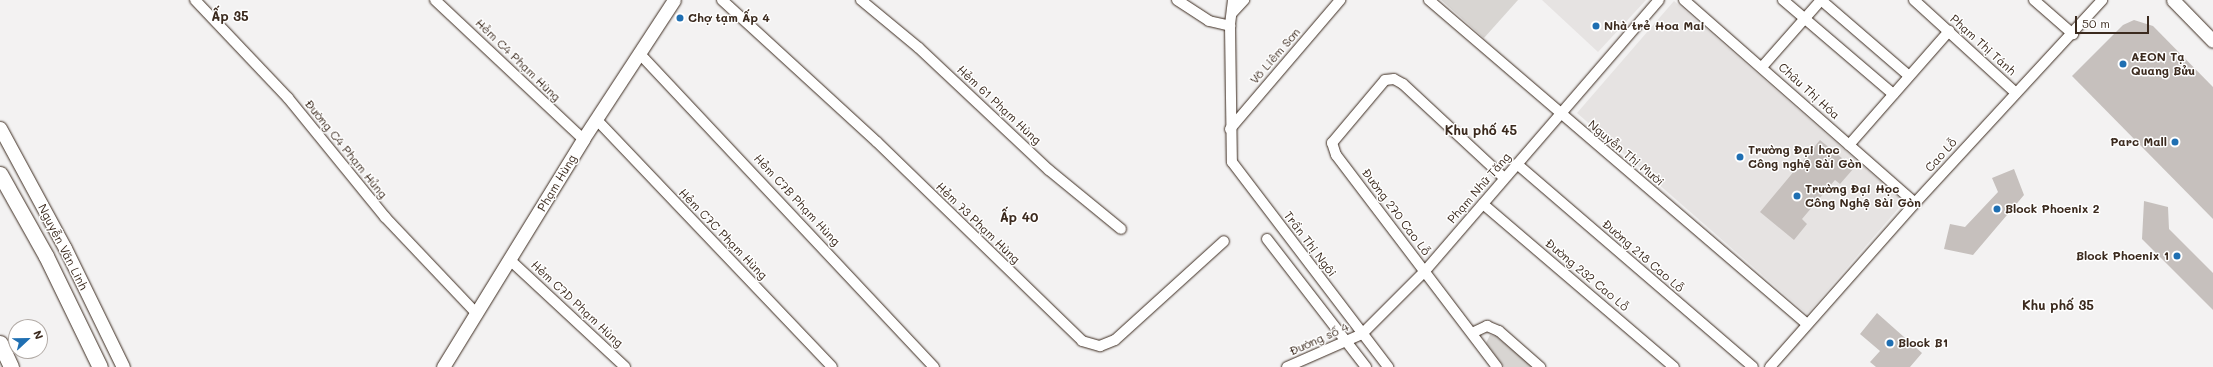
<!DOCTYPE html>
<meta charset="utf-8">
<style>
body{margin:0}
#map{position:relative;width:2213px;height:367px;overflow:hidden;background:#f3f2f2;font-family:Mali,sans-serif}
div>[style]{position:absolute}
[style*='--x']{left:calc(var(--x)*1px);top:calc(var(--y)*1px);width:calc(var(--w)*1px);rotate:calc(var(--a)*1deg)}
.built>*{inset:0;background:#e6e3e2}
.green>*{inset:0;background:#d8d5d2}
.building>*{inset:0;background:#c6c0bd}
.roads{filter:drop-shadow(0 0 1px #3b2a1e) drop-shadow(0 0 1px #3b2a1e)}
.minor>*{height:10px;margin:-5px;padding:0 5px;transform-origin:5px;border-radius:5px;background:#fff}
.major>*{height:13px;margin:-6.5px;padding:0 6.5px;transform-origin:6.5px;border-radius:6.5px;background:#fff}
.highway>*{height:15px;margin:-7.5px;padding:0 7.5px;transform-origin:7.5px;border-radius:7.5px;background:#fff}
.dots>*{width:11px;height:11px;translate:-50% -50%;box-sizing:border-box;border:2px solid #fff;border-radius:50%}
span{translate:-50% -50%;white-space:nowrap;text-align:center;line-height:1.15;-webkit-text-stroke:3px #fff;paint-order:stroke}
.poi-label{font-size:12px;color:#3b2a1e;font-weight:700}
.left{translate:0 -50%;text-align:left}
.right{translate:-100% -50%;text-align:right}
.street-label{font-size:12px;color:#3b2a1e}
.neighbourhood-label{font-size:13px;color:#3b2a1e;font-weight:700}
.north{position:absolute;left:8px;top:319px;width:40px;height:40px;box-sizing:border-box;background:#fff;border:1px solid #b1aaa5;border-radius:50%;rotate:68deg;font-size:11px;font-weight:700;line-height:16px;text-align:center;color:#3b2a1e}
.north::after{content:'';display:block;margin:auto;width:14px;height:18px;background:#1f6fb2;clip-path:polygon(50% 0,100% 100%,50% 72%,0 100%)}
.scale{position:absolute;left:2075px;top:16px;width:74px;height:18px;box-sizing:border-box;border:2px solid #3b2a1e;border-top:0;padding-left:5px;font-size:12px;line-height:14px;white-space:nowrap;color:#3b2a1e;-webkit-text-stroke:3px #fff;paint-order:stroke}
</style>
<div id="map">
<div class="built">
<i style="clip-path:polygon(1542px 0,1646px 0,1598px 52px)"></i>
<i style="clip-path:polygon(1674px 1px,1904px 202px,1807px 314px,1577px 113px)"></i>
</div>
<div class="green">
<i style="clip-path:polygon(1441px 0,1518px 0,1484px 38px)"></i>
<i style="clip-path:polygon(1490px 335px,1496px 336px,1533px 367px,1504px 367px,1486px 343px)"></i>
</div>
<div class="building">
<i style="clip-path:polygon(2134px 20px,2153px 26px,2213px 87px,2213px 219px,2072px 76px,2123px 25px)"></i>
<i style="clip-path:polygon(1820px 140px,1854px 168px,1840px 184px,1835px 180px,1802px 219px,1807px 224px,1794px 240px,1760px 212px)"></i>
<i style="clip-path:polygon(2014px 169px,2024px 195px,1973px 255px,1944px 249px,1950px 224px,1965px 227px,1998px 192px,1992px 178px)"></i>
<i style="clip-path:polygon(2144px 201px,2168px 207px,2169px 229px,2213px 273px,2213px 310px,2142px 239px)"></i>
<i style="clip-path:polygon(1877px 313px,1922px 353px,1910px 367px,1876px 367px,1870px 362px,1880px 351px,1860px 334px)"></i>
</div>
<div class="roads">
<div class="minor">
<i style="--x:195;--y:0;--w:135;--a:46.5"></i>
<i style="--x:288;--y:98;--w:154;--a:50.8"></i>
<i style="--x:385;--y:217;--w:134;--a:46.5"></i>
<i style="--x:435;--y:0;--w:203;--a:43.2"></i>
<i style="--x:722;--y:0;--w:210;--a:42.5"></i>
<i style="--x:877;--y:142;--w:286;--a:44.1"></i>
<i style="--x:1082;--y:341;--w:19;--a:16"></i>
<i style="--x:1100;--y:346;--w:16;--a:-22"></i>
<i style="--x:1115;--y:340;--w:147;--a:-42.2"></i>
<i style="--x:861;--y:0;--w:75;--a:39.6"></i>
<i style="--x:919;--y:48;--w:178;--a:43.2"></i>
<i style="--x:1049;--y:170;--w:93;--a:39.3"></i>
<i style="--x:1177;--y:0;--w:38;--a:33"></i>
<i style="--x:1209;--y:21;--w:22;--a:13"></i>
<i style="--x:1233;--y:0;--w:26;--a:97"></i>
<i style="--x:1230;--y:26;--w:136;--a:89.2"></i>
<i style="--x:1232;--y:162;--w:258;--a:52.7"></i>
<i style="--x:1429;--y:0;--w:498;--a:40.6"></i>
<i style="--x:1684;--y:0;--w:308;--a:41.3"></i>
<i style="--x:1783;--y:0;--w:145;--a:40.5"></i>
<i style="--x:1821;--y:0;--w:116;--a:40.8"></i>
<i style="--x:1914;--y:0;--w:138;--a:42.4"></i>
<i style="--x:2034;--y:0;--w:52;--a:41.1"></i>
<i style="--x:1232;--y:13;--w:18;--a:-47"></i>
<i style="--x:639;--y:53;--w:431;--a:46.8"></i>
<i style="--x:1762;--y:67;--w:89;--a:-48.6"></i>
<i style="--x:596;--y:119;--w:342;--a:46.4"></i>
<i style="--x:1230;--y:129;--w:170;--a:-49.5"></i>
<i style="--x:1849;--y:145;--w:152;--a:-48.7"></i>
<i style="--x:1517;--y:164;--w:311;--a:40.7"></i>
<i style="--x:1483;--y:204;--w:251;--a:40.5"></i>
<i style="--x:1267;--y:239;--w:162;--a:52.3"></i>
<i style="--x:510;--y:260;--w:157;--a:42.9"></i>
<i style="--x:1472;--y:333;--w:17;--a:-25"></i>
<i style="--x:1487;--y:326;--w:13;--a:23"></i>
<i style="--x:1499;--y:331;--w:55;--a:41.3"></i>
<i style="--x:1287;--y:367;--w:82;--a:-23.7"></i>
<i style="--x:1362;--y:334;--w:89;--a:-45"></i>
<i style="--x:1425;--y:271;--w:358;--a:-49.2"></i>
<i style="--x:1497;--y:367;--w:266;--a:-127.2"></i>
<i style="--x:1336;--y:155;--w:13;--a:-108"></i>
<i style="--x:1332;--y:143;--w:82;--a:-49.9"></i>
<i style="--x:1385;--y:80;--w:9;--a:-6"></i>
<i style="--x:1394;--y:79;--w:10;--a:29"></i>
<i style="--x:1403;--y:84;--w:138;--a:42.9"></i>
<i style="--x:1770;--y:367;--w:219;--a:-48.5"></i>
<i style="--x:1915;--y:203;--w:276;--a:-47.3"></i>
</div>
<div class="major">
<i style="--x:2173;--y:0;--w:57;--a:45.7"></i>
<i style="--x:0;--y:128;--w:136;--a:61.6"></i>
<i style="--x:65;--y:248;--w:132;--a:64"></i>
<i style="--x:443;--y:367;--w:268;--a:-58.4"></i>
<i style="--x:583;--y:139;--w:166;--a:-56.8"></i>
</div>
<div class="highway">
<i style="--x:0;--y:174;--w:94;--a:60.7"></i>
<i style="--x:46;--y:256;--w:123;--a:64.1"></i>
<i style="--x:0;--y:343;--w:26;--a:65"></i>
</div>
</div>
<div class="dots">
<i style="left:680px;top:18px;background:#1f6fb2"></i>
<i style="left:1596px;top:26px;background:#1f6fb2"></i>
<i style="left:2123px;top:64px;background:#1f6fb2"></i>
<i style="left:2175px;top:142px;background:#1f6fb2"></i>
<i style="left:1740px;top:157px;background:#1f6fb2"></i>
<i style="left:1797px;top:196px;background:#1f6fb2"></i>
<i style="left:1997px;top:209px;background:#1f6fb2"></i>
<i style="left:2177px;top:256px;background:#1f6fb2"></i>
<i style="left:1890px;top:343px;background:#1f6fb2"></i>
</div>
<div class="poi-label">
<span class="left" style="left:688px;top:18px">Chợ tạm Ấp 4</span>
<span class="left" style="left:1604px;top:26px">Nhà trẻ Hoa Mai</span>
<span class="left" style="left:2131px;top:64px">AEON Tạ<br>Quang Bửu</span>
<span class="right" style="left:2167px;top:142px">Parc Mall</span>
<span class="left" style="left:1748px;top:157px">Trường Đại học<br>Công nghệ Sài Gòn</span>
<span class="left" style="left:1805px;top:196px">Trường Đại Học<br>Công Nghệ Sài Gòn</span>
<span class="left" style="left:2005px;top:209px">Block Phoenix 2</span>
<span class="right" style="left:2169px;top:256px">Block Phoenix 1</span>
<span class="left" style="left:1898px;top:343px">Block B1</span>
</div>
<div class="street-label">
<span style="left:1983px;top:45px;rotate:42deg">Phạm Thị Tánh</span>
<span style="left:1275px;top:56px;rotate:-49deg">Võ Liêm Sơn</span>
<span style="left:518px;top:60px;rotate:44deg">Hẻm C4 Phạm Hùng</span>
<span style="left:1809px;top:91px;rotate:42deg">Châu Thị Hóa</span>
<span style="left:999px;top:105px;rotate:43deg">Hẻm 61 Phạm Hùng</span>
<span style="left:346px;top:149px;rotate:51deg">Đường C4 Phạm Hủng</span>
<span style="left:1626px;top:153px;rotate:40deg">Nguyễn Thị Mười</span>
<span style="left:1941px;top:155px;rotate:-48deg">Cao Lỗ</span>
<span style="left:557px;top:183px;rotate:-59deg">Phạm Hùng</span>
<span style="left:1479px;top:188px;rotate:-49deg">Phạm Nhữ Tăng</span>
<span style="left:797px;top:200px;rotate:47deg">Hẻm C7B Phạm Hùng</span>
<span style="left:1396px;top:212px;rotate:53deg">Đường 270 Cao Lỗ</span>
<span style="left:978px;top:223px;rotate:44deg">Hẻm 73 Phạm Hùng</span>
<span style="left:723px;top:234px;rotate:46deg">Hẻm C7C Phạm Hùng</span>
<span style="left:1310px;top:244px;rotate:53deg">Trần Thị Ngôi</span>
<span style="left:63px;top:247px;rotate:63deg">Nguyễn Văn Linh</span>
<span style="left:1643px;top:256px;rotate:41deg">Đường 218 Cao Lỗ</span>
<span style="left:1587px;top:275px;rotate:40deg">Đường 232 Cao Lỗ</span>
<span style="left:577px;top:304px;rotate:43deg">Hẻm C7D Phạm Hùng</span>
<span style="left:1319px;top:339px;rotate:-24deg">Đường số 4</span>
</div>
<div class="neighbourhood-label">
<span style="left:230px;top:16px">Ấp 35</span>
<span style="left:1481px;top:130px">Khu phố 45</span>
<span style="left:1019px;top:217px">Ấp 40</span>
<span style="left:2058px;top:305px">Khu phố 35</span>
</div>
<div class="north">N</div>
<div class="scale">50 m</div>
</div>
